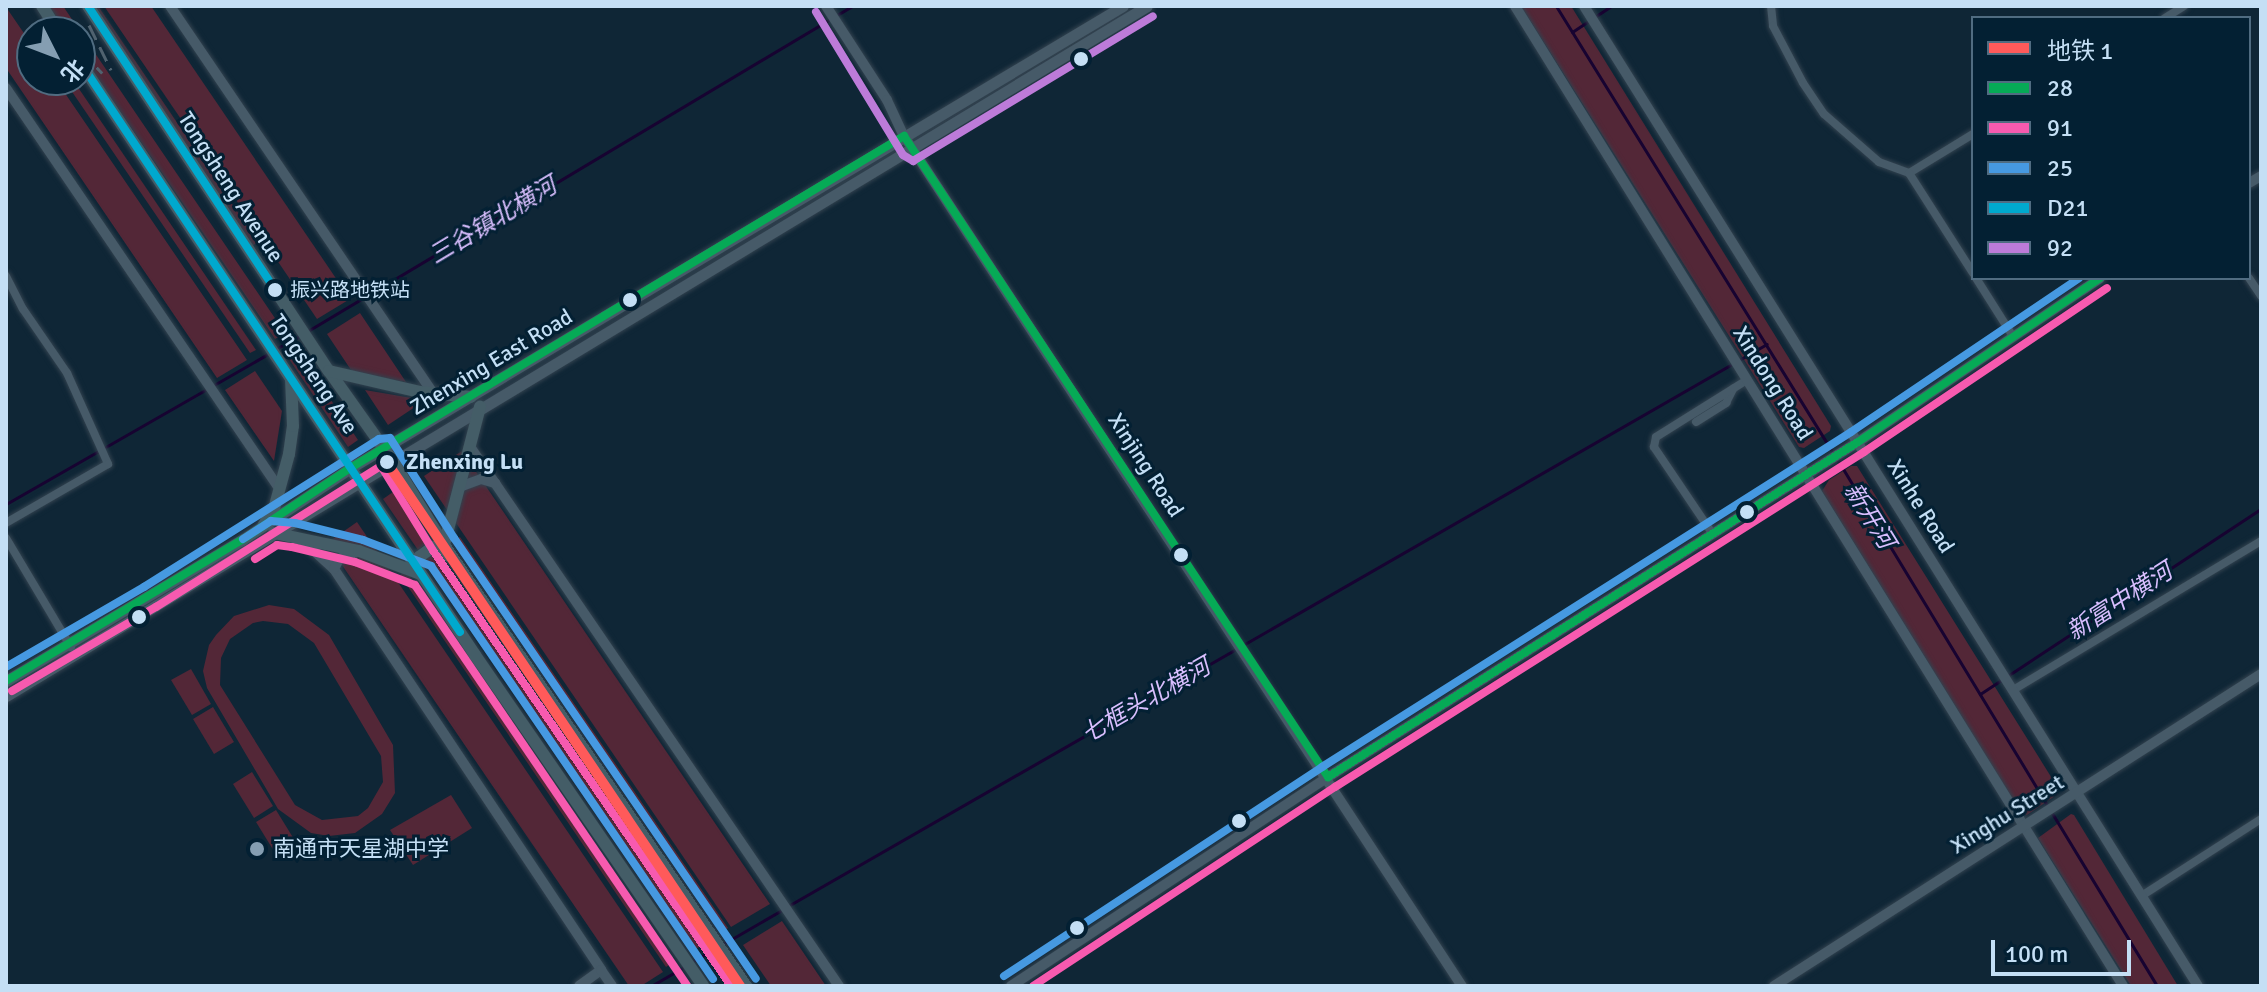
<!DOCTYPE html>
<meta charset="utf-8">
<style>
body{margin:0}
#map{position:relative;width:2267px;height:992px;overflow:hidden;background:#0f2636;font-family:Signika,"Noto Sans SC",sans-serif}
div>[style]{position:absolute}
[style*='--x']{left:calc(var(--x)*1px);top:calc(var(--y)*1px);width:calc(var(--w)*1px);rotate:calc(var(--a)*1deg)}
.green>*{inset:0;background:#532737}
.stream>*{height:3px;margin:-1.5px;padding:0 1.5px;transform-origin:1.5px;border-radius:1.5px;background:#170331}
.roads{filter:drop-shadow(0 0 2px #32424f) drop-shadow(0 0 2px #32424f)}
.minor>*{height:8px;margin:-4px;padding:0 4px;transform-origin:4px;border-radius:4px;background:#465a68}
.tertiary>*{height:10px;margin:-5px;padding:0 5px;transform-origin:5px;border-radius:5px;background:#465a68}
.secondary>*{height:11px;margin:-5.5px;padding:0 5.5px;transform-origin:5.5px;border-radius:5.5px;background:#465a68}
.primary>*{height:12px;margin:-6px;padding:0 6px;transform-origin:6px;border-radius:6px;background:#445d67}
.rail>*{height:3px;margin-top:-1.5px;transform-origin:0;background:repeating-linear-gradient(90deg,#50626f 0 16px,transparent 0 24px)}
.bus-1>*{height:8px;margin:-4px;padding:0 4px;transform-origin:4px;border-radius:4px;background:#06aa56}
.bus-2>*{height:8px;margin:-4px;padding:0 4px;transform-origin:4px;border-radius:4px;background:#f75aaf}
.bus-3>*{height:8px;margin:-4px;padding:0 4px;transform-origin:4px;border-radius:4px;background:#4699e1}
.bus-4>*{height:8px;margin:-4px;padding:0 4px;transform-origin:4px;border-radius:4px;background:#00a9ce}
.bus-5>*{height:8px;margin:-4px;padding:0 4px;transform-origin:4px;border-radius:4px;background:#bd7bd9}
.metro-1>*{height:10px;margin:-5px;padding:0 5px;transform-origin:5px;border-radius:5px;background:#ff5a5a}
.dots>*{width:22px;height:22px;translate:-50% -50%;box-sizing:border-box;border:4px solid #032033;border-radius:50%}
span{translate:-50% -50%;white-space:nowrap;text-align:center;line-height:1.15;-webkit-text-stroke:6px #032033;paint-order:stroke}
.bus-label{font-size:20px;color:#c4dff5}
.left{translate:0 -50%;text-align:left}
.street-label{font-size:22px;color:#c4dff5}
.stop-label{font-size:22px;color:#c4dff5;font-weight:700}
.poi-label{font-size:22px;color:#c4dff5}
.water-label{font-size:24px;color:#d8befe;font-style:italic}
.frame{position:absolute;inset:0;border:8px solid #c4dff5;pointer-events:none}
.legend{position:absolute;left:1971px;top:16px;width:280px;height:264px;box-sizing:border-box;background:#032033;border:2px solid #506c81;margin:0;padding:10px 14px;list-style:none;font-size:24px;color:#c4dff5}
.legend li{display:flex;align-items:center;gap:16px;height:40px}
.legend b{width:40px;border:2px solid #506c81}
.north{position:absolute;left:16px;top:16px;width:80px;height:80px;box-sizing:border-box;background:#032033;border:2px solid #506c81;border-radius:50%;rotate:132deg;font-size:22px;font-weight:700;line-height:32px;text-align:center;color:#c4dff5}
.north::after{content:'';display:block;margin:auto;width:28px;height:36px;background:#859eb2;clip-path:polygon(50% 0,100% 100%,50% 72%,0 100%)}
.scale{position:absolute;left:1991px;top:940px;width:140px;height:36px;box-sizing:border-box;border:4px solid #c4dff5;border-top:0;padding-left:10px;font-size:24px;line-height:28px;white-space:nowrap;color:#c4dff5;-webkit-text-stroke:6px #032033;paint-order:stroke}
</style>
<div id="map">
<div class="green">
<i style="clip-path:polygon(49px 6px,63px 6px,285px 333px,275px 339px,80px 52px,80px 32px,67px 32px)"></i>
<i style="clip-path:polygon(89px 6px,98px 6px,258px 242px,252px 246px)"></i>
<i style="clip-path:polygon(104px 6px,151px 6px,350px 299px,317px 319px)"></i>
<i style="clip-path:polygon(1521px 6px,1571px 6px,1831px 426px,1830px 431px,1804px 448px,1799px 447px)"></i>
<i style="clip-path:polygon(6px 7px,32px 45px,32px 80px,56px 80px,247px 360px,217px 378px,6px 68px)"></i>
<i style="clip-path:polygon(64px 80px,73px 80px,256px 350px,250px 353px)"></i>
<i style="clip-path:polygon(360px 313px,406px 382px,353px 373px,327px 334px)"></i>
<i style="clip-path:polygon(297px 350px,358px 440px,348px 447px,287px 356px)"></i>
<i style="clip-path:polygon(255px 371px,282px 411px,274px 461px,225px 390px)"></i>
<i style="clip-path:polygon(365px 390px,418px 399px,421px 403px,388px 425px)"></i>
<i style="clip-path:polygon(462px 451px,770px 904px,731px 927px,424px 476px)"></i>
<i style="clip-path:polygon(1851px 466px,1857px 466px,2058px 788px,2058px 794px,2027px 815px,2022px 814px,1822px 491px,1829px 480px)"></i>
<i style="clip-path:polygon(393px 492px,427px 543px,418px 550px,383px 499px)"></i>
<i style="clip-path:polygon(357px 522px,663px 972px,641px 986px,629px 986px,327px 543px)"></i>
<i style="clip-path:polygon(460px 537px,728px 928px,722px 932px,454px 541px)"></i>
<i style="clip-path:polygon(434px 552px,702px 945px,692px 952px,424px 559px)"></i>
<i style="clip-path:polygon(406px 571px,672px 963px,666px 967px,400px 575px)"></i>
<i style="clip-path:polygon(evenodd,269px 605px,294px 609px,329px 635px,393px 745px,395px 793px,382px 814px,355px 833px,329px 836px,311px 833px,278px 809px,207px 688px,203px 671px,209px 645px,216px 635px,234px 616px,269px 605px,263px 621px,288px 624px,314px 643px,381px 756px,383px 782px,368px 808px,358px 816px,322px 820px,295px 805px,220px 685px,221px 658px,230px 639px,253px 623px,263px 621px)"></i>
<i style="clip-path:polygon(191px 669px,211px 704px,192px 715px,171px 680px)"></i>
<i style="clip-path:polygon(213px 707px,234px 742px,214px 754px,193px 719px)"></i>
<i style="clip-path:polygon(252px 772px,273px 806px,254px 818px,233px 784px)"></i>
<i style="clip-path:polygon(451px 795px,472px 828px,413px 865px,390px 830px)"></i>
<i style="clip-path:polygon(276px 810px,297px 844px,277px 856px,256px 822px)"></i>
<i style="clip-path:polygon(2071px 814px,2074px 815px,2178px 986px,2131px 986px,2038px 838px)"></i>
<i style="clip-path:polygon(782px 921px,826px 986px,771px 986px,743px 945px)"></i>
</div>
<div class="stream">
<i style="--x:1556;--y:6;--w:526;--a:58.21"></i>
<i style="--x:1572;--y:32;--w:47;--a:-33.7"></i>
<i style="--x:306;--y:332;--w:636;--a:-30.84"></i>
<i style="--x:274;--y:350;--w:29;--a:-29"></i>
<i style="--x:1739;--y:360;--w:32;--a:-30"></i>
<i style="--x:1837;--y:459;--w:617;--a:58.73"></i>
<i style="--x:6;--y:504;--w:302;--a:-29.8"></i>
<i style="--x:1243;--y:645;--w:564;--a:-29.88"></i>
<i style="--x:1980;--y:694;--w:336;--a:-33.4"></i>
<i style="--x:788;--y:906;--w:516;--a:-29.84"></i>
<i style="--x:723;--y:944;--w:68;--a:-30"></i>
<i style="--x:691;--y:962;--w:29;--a:-29"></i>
<i style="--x:651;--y:986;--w:39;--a:-30"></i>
</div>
<div class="roads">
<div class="minor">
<i style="--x:1771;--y:6;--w:20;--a:84"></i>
<i style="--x:1773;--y:26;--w:64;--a:62.2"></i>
<i style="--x:1803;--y:83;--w:37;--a:56"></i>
<i style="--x:1824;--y:114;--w:73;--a:41.1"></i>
<i style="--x:1879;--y:162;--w:32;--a:20"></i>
<i style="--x:2165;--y:18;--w:22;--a:-32"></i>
<i style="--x:1973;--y:134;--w:75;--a:148.6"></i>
<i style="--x:1909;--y:173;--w:119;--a:57.4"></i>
<i style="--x:6;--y:276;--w:37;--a:63"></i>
<i style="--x:23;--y:309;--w:78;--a:55.5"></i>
<i style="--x:67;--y:373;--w:100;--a:65.7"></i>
<i style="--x:108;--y:464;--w:118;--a:150"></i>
<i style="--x:1976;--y:278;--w:67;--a:57.7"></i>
<i style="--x:2249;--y:278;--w:22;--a:56"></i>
<i style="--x:1696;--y:422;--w:36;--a:-32"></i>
<i style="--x:1726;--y:403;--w:16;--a:-63"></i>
<i style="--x:1712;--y:533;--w:104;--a:-124"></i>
<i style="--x:1654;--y:447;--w:10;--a:-79"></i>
<i style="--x:1656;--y:437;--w:107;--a:-32.1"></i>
<i style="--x:6;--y:538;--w:127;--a:59.2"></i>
<i style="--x:2013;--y:690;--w:289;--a:-31"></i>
<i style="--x:2143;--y:895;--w:140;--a:-32.8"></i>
</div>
<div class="tertiary">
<i style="--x:170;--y:6;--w:468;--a:55.8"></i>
<i style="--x:826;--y:6;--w:112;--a:57"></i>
<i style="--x:887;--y:100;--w:40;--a:65"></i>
<i style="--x:904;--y:136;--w:1017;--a:56.72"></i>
<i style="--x:1515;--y:6;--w:1153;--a:58.18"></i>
<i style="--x:1584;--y:6;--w:1156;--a:57.93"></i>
<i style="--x:6;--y:88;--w:486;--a:55.7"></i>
<i style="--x:2249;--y:183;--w:14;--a:-30"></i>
<i style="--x:471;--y:448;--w:652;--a:55.63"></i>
<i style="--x:462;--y:486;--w:20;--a:-20"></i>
<i style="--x:481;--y:479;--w:15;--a:16"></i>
<i style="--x:302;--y:540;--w:43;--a:42.2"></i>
<i style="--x:334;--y:569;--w:482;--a:56.3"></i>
<i style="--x:601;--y:970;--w:27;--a:144"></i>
<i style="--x:334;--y:569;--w:11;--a:-63"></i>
<i style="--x:339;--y:559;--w:22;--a:-22"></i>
<i style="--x:601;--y:970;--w:19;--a:55"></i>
<i style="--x:1011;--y:986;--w:380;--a:-33.4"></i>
<i style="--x:1328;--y:777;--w:627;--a:-32.3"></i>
<i style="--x:1858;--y:442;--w:292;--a:-34.1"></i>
<i style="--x:1774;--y:986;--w:578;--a:-32.65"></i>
</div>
<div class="secondary">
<i style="--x:6;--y:681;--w:275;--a:-30.9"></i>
<i style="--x:242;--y:540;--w:132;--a:-33.6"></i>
<i style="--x:352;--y:467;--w:898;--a:-30.88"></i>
<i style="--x:6;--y:696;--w:1333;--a:-31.16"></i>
</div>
<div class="primary">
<i style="--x:42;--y:6;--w:31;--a:57"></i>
<i style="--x:88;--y:6;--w:437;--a:56.6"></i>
<i style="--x:329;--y:371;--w:109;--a:54.7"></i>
<i style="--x:392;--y:460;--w:100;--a:58.5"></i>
<i style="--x:444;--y:545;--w:534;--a:55.6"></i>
<i style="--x:80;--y:62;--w:713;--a:56.33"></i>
<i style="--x:475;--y:655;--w:402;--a:55.4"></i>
<i style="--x:329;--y:371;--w:93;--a:13"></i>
<i style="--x:420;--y:392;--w:51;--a:5.6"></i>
<i style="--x:263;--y:526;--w:20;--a:-57"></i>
<i style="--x:274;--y:509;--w:57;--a:-74.7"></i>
<i style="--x:289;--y:454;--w:28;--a:-82"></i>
<i style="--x:293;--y:426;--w:47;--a:-92.4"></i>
<i style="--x:274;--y:533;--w:87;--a:12"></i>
<i style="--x:359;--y:551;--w:66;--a:20.4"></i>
<i style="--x:444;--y:545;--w:143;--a:-75.4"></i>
<i style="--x:418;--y:567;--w:10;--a:-84"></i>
<i style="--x:419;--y:557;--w:17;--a:-36"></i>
<i style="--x:433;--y:547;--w:18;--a:29"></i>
</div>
</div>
<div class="rail">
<i style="--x:89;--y:25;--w:50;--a:63.9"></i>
<i style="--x:80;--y:50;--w:32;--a:46"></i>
</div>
<div class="bus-1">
<i style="--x:6;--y:681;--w:275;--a:-30.9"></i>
<i style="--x:242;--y:540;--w:132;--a:-33.6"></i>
<i style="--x:352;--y:467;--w:644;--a:-30.95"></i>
<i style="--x:904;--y:136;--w:769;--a:56.52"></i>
<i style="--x:1328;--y:777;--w:627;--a:-32.3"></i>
<i style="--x:1858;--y:442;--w:292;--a:-34.1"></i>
</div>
<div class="bus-2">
<i style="--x:255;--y:559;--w:26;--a:-32"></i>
<i style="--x:277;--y:545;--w:15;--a:8"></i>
<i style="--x:292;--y:547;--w:65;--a:13.4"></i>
<i style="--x:355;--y:562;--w:64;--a:21"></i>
<i style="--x:415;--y:585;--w:485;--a:55.8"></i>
<i style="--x:12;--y:691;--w:167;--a:-30.3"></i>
<i style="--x:156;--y:607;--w:266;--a:-32.1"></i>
<i style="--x:381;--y:466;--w:101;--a:58.4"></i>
<i style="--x:434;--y:552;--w:526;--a:55.61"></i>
<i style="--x:1033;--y:986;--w:362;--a:-33.4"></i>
<i style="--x:1335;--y:787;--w:626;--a:-32.34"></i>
<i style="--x:1864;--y:452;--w:293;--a:-34"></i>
</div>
<div class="bus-3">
<i style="--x:243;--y:539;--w:33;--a:-33"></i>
<i style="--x:271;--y:521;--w:24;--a:5"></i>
<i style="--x:295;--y:523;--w:70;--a:14"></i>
<i style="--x:363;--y:540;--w:73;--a:20.9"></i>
<i style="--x:431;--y:566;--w:500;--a:55.67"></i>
<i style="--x:6;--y:667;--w:160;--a:-30.1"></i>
<i style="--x:144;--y:587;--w:278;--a:-32.2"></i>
<i style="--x:379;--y:439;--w:11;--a:-5"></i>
<i style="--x:390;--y:438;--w:119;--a:57.4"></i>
<i style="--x:454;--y:538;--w:534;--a:55.6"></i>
<i style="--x:1004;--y:976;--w:381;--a:-33.3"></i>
<i style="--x:1322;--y:767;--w:626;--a:-32.34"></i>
<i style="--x:1851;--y:432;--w:275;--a:-34"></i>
</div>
<div class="bus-4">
<i style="--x:88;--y:6;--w:340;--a:56.6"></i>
<i style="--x:80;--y:62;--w:685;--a:56.31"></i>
</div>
<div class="bus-5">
<i style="--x:816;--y:12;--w:167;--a:58.7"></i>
<i style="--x:903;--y:155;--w:12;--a:31"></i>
<i style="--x:913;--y:161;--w:280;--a:-31.1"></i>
</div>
<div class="metro-1">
<i style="--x:384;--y:458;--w:637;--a:56.01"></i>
</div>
<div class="dots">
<i style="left:1081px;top:59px;background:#c4dff5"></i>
<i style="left:275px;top:290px;background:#c4dff5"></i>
<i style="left:630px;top:300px;background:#c4dff5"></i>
<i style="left:387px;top:462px;background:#c4dff5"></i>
<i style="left:1747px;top:512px;background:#c4dff5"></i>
<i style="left:1181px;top:555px;background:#c4dff5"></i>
<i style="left:139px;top:617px;background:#c4dff5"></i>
<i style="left:1239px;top:821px;background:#c4dff5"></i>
<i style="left:257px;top:849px;background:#859eb2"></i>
<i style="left:1077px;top:928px;background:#c4dff5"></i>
</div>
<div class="bus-label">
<span class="left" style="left:290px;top:290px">振兴路地铁站</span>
</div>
<div class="street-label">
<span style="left:231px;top:187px;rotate:57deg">Tongsheng Avenue</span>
<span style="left:491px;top:362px;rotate:-31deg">Zhenxing East Road</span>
<span style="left:314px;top:374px;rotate:56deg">Tongsheng Ave</span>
<span style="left:1773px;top:383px;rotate:58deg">Xindong Road</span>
<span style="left:1146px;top:465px;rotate:57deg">Xinjing Road</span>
<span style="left:1921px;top:506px;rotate:58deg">Xinhe Road</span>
<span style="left:2007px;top:814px;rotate:-32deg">Xinghu Street</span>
</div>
<div class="stop-label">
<span class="left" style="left:406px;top:462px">Zhenxing Lu</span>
</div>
<div class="poi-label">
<span class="left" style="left:273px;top:849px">南通市天星湖中学</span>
</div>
<div class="water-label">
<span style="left:493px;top:221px;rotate:-31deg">三谷镇北横河</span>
<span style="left:1869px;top:516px;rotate:58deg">新开河</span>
<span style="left:2120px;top:602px;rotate:-33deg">新富中横河</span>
<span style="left:1146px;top:701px;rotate:-30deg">七框头北横河</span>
</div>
<div class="frame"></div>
<ul class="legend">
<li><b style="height:10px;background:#ff5a5a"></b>地铁 1</li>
<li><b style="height:10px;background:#06aa56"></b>28</li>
<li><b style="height:10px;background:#f75aaf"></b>91</li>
<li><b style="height:10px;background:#4699e1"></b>25</li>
<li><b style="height:10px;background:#00a9ce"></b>D21</li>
<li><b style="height:10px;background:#bd7bd9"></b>92</li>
</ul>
<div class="north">北</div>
<div class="scale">100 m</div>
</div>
